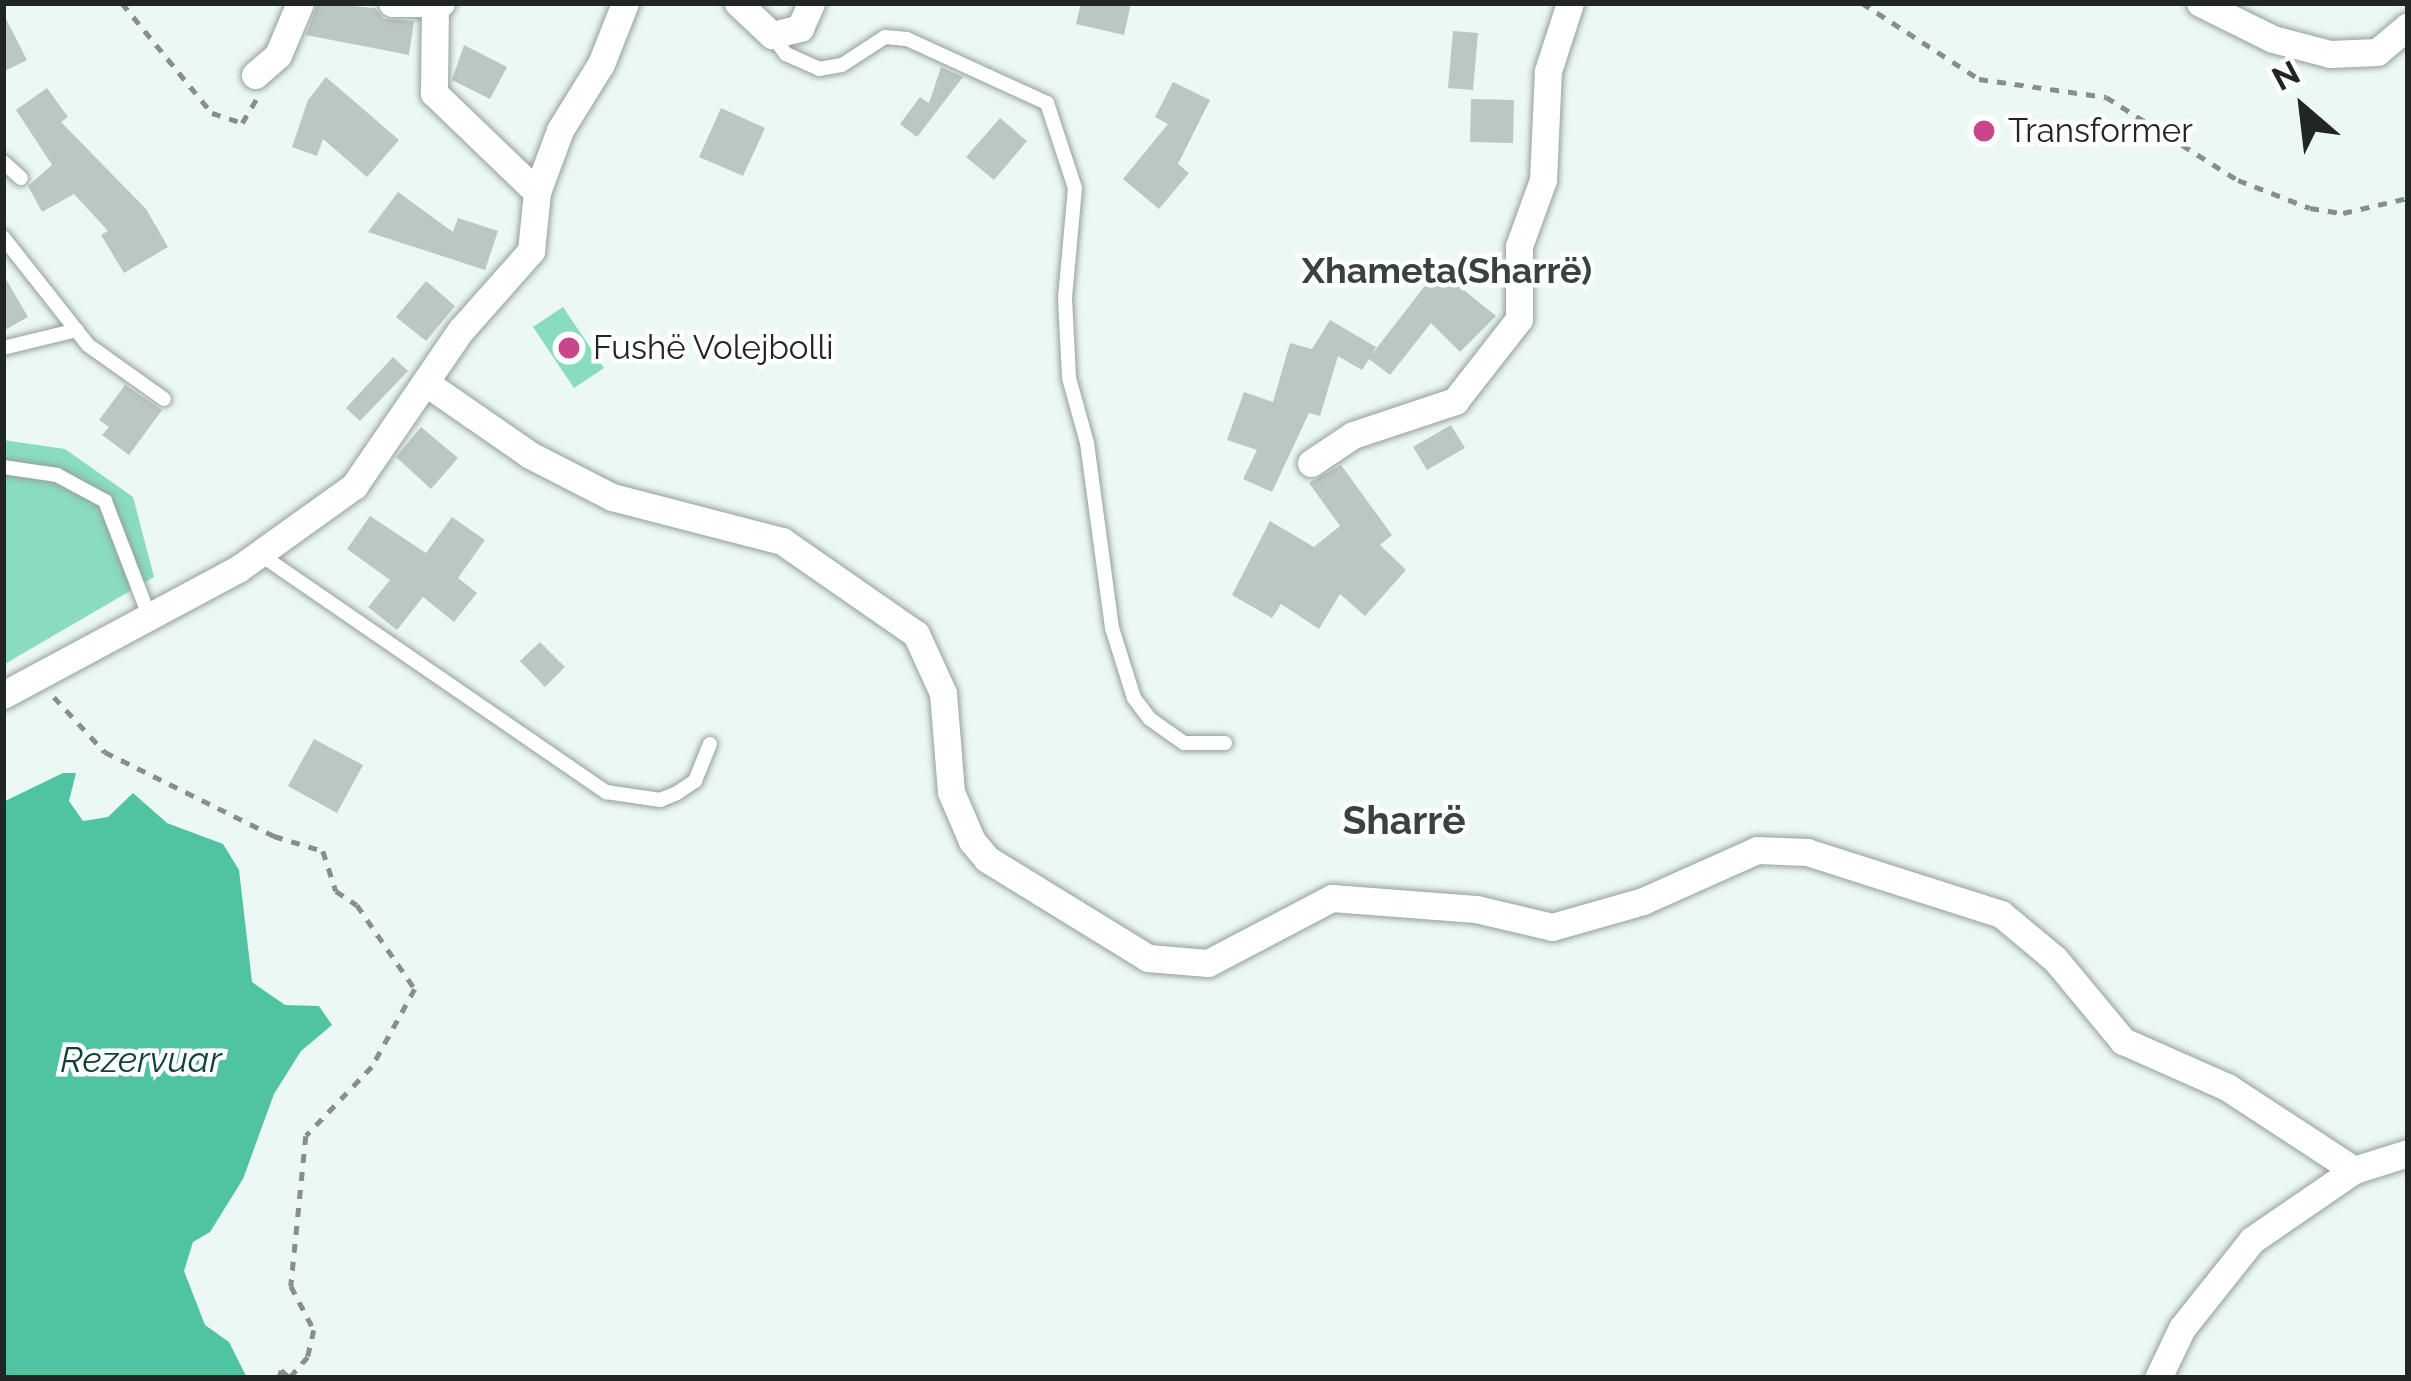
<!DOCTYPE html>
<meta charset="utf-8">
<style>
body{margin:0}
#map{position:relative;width:2411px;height:1381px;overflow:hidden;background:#ecf8f4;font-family:Raleway,sans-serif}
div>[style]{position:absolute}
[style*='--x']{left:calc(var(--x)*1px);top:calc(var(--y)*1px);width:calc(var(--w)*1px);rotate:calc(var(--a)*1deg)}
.green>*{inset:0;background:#8adcc0}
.water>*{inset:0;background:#50c4a2}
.building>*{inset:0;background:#bbc7c2}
.path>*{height:4.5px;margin-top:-2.25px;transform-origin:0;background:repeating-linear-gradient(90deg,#878f8c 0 9px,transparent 0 18px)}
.roads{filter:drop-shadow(0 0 3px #95a09c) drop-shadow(0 0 3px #95a09c)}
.lane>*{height:14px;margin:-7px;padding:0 7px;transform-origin:7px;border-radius:7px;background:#fff}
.street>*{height:27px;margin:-13.5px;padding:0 13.5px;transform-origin:13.5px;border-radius:13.5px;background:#fff}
.dots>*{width:33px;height:33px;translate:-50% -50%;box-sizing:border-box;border:6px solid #fff;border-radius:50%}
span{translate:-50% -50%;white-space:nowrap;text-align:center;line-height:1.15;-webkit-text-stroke:9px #fff;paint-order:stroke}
.poi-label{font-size:33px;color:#212523}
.left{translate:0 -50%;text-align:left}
.neighbourhood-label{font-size:36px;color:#38423e;font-weight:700}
.water-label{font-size:36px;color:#104335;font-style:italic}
.quarter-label{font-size:39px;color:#38423e;font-weight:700}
.frame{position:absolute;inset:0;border:6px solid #212523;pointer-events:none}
.north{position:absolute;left:2243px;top:48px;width:120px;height:120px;-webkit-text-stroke:9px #fff;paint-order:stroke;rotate:332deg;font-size:33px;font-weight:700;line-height:48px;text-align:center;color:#212523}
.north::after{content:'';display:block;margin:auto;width:42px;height:54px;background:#212523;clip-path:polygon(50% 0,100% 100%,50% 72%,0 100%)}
</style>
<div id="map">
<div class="green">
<i style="clip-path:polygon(563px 307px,604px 368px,574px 388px,533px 327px)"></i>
<i style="clip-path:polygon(3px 440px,65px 449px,133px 497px,154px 577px,3px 665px)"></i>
</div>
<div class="water">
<i style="clip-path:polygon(63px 773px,76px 773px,69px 801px,83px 821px,108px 817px,133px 793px,167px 823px,223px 844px,239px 870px,252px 982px,285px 1005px,319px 1006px,332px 1025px,301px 1051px,274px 1094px,243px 1179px,210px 1232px,193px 1242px,184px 1271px,205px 1325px,229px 1342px,247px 1378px,3px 1378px,3px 802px)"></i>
</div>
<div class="building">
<i style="clip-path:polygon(318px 3px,375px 8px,384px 19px,414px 21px,409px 55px,306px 35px)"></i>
<i style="clip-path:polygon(1081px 3px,1131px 3px,1124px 35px,1076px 24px)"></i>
<i style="clip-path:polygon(3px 13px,27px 60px,3px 72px)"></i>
<i style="clip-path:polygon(1453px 31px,1478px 33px,1473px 90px,1448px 88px)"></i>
<i style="clip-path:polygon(464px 45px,507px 67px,490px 99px,452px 80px)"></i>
<i style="clip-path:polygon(941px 67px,963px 77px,917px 137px,900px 124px,920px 97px,929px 103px)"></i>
<i style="clip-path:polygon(326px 77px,399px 140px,367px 177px,323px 139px,317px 156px,292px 147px,308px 100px)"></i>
<i style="clip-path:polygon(1173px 82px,1210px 100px,1178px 164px,1189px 173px,1159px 209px,1123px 179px,1168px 124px,1155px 117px)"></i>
<i style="clip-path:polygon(47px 88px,68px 117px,61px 122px,146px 209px,168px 247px,124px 273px,101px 235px,108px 231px,74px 194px,42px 212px,28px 186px,52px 165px,16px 110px)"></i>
<i style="clip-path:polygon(1471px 99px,1514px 100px,1513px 143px,1470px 142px)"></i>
<i style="clip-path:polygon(721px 108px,765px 128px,743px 176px,699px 157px)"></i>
<i style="clip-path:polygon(1000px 118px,1027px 141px,994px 180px,966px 157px)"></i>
<i style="clip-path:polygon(398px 192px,453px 232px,458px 218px,498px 231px,485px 270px,368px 232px)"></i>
<i style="clip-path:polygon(1438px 269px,1496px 316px,1460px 352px,1431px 323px,1390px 375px,1369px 359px,1362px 370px,1338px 356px,1320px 416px,1309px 413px,1272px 492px,1243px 479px,1257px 450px,1227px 440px,1244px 392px,1273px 402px,1290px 343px,1312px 349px,1330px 320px,1376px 347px,1372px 354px)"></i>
<i style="clip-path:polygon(3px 274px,28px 317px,3px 331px)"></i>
<i style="clip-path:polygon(426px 281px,455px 306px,426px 341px,396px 317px)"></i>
<i style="clip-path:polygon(393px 357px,408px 371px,360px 421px,346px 408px)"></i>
<i style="clip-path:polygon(125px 385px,162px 410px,129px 455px,102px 435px,109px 427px,99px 420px)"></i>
<i style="clip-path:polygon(1451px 425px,1465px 448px,1427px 470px,1413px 447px)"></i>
<i style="clip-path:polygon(421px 427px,458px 458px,431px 489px,396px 457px)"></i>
<i style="clip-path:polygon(1341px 465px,1392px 535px,1380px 545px,1406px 570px,1365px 616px,1340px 594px,1319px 629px,1281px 604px,1272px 618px,1232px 595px,1270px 521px,1314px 547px,1340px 526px,1309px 483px)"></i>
<i style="clip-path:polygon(370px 516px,426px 553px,452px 517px,485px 540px,458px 578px,477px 593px,454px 622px,423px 597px,397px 630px,368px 607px,390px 580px,347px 549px)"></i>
<i style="clip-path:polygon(540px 642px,565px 667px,545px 687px,520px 661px)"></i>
<i style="clip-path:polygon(314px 739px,363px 765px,337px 813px,288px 786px)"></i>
</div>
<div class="path">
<i style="--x:122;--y:3;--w:142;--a:50.7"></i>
<i style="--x:212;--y:113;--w:32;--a:18"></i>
<i style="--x:242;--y:123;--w:29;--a:-59"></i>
<i style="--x:1862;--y:3;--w:140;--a:33"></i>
<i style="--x:1979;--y:79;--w:128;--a:8.1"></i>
<i style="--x:2106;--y:97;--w:156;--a:32.2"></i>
<i style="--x:2238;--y:180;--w:77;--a:21.3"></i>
<i style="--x:2310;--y:208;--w:33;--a:9"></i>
<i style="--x:2343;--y:213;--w:67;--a:-13"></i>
<i style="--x:54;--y:697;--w:75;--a:47.2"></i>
<i style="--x:105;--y:752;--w:189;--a:26.4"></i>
<i style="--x:274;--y:836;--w:51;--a:17"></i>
<i style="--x:323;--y:851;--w:42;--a:72"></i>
<i style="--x:336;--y:891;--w:25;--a:34"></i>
<i style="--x:357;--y:905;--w:102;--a:55.4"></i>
<i style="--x:415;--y:989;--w:89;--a:118.9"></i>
<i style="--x:372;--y:1067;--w:95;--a:133.7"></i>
<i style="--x:306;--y:1136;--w:151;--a:95.7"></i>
<i style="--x:291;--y:1286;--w:50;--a:62.4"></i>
<i style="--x:314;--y:1330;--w:28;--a:103"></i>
<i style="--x:308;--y:1357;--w:28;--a:131"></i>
<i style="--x:279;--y:1378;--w:8;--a:-76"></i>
<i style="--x:281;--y:1370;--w:9;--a:41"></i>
</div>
<div class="roads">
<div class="lane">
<i style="--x:772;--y:35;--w:24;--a:54"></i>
<i style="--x:786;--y:54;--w:36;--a:24"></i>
<i style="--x:819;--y:69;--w:23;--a:-10"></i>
<i style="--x:842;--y:65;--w:51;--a:-33.1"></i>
<i style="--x:885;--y:37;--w:22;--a:5"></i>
<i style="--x:907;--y:39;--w:154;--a:24.6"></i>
<i style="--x:1047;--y:103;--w:89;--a:71.8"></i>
<i style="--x:1075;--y:188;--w:110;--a:95.2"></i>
<i style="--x:1065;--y:298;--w:80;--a:87.1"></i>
<i style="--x:1069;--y:378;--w:67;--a:74.5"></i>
<i style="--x:1087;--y:443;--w:187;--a:82.3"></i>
<i style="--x:1112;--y:628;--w:73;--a:72.6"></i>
<i style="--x:1134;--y:698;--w:26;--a:53"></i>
<i style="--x:1150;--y:719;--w:42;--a:35.2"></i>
<i style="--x:1184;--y:743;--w:41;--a:0"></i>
<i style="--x:3;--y:162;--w:24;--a:42"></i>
<i style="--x:3;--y:237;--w:137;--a:51.8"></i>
<i style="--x:88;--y:345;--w:93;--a:35.4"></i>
<i style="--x:3;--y:348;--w:76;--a:-13.7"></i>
<i style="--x:3;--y:467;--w:55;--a:8.4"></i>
<i style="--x:57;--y:475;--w:55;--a:28.4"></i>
<i style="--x:105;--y:501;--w:120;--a:69"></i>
<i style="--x:261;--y:555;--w:419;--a:34.5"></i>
<i style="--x:606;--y:792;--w:55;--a:8.4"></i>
<i style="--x:660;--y:800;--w:18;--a:-22"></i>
<i style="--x:677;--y:793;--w:22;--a:-34"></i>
<i style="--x:695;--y:781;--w:40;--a:-68"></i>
</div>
<div class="street">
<i style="--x:392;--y:3;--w:49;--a:0"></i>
<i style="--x:738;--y:3;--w:47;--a:43.3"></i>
<i style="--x:772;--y:35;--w:29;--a:-14"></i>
<i style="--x:800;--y:28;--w:27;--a:-66"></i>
<i style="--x:2200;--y:3;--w:81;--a:26.3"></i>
<i style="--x:2273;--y:39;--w:59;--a:14.7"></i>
<i style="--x:2330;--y:54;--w:47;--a:-2.4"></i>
<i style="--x:2377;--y:52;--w:40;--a:-40"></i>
<i style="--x:435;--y:6;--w:87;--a:90.7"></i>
<i style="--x:434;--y:93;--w:143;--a:43.9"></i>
<i style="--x:255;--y:75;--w:30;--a:-41"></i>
<i style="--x:278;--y:55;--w:56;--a:-67.1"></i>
<i style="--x:429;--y:385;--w:123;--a:34.7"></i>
<i style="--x:530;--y:455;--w:92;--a:27.1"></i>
<i style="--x:612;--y:497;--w:176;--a:14.5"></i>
<i style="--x:782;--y:541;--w:163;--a:34.8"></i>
<i style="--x:916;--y:634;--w:65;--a:65.4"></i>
<i style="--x:943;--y:693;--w:99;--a:85.4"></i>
<i style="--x:951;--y:792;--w:53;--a:66.8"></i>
<i style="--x:972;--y:841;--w:23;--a:50"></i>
<i style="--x:987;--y:859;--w:189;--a:31.6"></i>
<i style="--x:1148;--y:958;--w:60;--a:4.8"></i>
<i style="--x:1208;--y:963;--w:140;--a:-27.7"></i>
<i style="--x:1332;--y:898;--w:144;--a:4.4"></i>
<i style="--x:1476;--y:909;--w:78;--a:13.3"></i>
<i style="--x:1552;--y:927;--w:95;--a:-15.9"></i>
<i style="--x:1643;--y:901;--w:125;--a:-24.1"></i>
<i style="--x:1757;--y:850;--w:50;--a:2.3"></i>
<i style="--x:1807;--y:852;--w:204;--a:17.7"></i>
<i style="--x:2001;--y:914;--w:70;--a:39.8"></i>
<i style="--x:2055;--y:959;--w:107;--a:50.3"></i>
<i style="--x:2123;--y:1041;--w:114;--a:23.9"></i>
<i style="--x:2227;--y:1087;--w:152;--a:33.2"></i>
<i style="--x:1311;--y:463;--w:50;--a:-33.7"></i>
<i style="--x:1353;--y:435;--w:108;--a:-18.4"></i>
<i style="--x:1455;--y:401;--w:104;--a:-52"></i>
<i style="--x:1519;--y:319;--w:73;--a:-90"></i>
<i style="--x:1519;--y:246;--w:70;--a:-70"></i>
<i style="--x:1543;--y:180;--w:109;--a:-87.4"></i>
<i style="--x:1548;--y:71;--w:71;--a:-72.1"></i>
<i style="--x:3;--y:695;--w:267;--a:-28.2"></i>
<i style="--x:238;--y:569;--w:143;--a:-35.6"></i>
<i style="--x:354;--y:486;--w:189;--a:-55.6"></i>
<i style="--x:461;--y:330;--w:106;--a:-48.5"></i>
<i style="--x:531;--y:251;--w:59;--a:-84.2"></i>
<i style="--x:537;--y:192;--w:66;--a:-69.6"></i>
<i style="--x:560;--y:130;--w:78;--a:-58.2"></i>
<i style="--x:601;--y:64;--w:66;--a:-68.5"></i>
<i style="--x:2158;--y:1378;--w:55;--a:-64.4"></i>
<i style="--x:2182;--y:1328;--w:112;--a:-51.5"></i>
<i style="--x:2252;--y:1240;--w:124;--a:-34.5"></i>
<i style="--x:2354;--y:1170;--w:57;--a:-17.5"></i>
</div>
</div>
<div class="dots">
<i style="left:1984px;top:131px;background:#c9468d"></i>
<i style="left:569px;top:348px;background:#c9468d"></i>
</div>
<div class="poi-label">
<span class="left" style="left:2008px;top:131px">Transformer</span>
<span class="left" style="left:593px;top:348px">Fushë Volejbolli</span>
</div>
<div class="neighbourhood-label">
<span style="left:1447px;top:271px">Xhameta(Sharrë)</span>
</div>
<div class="water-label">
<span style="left:141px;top:1060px">Rezervuar</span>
</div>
<div class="quarter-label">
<span style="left:1404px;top:820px">Sharrë</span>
</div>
<div class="frame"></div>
<div class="north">N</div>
</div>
